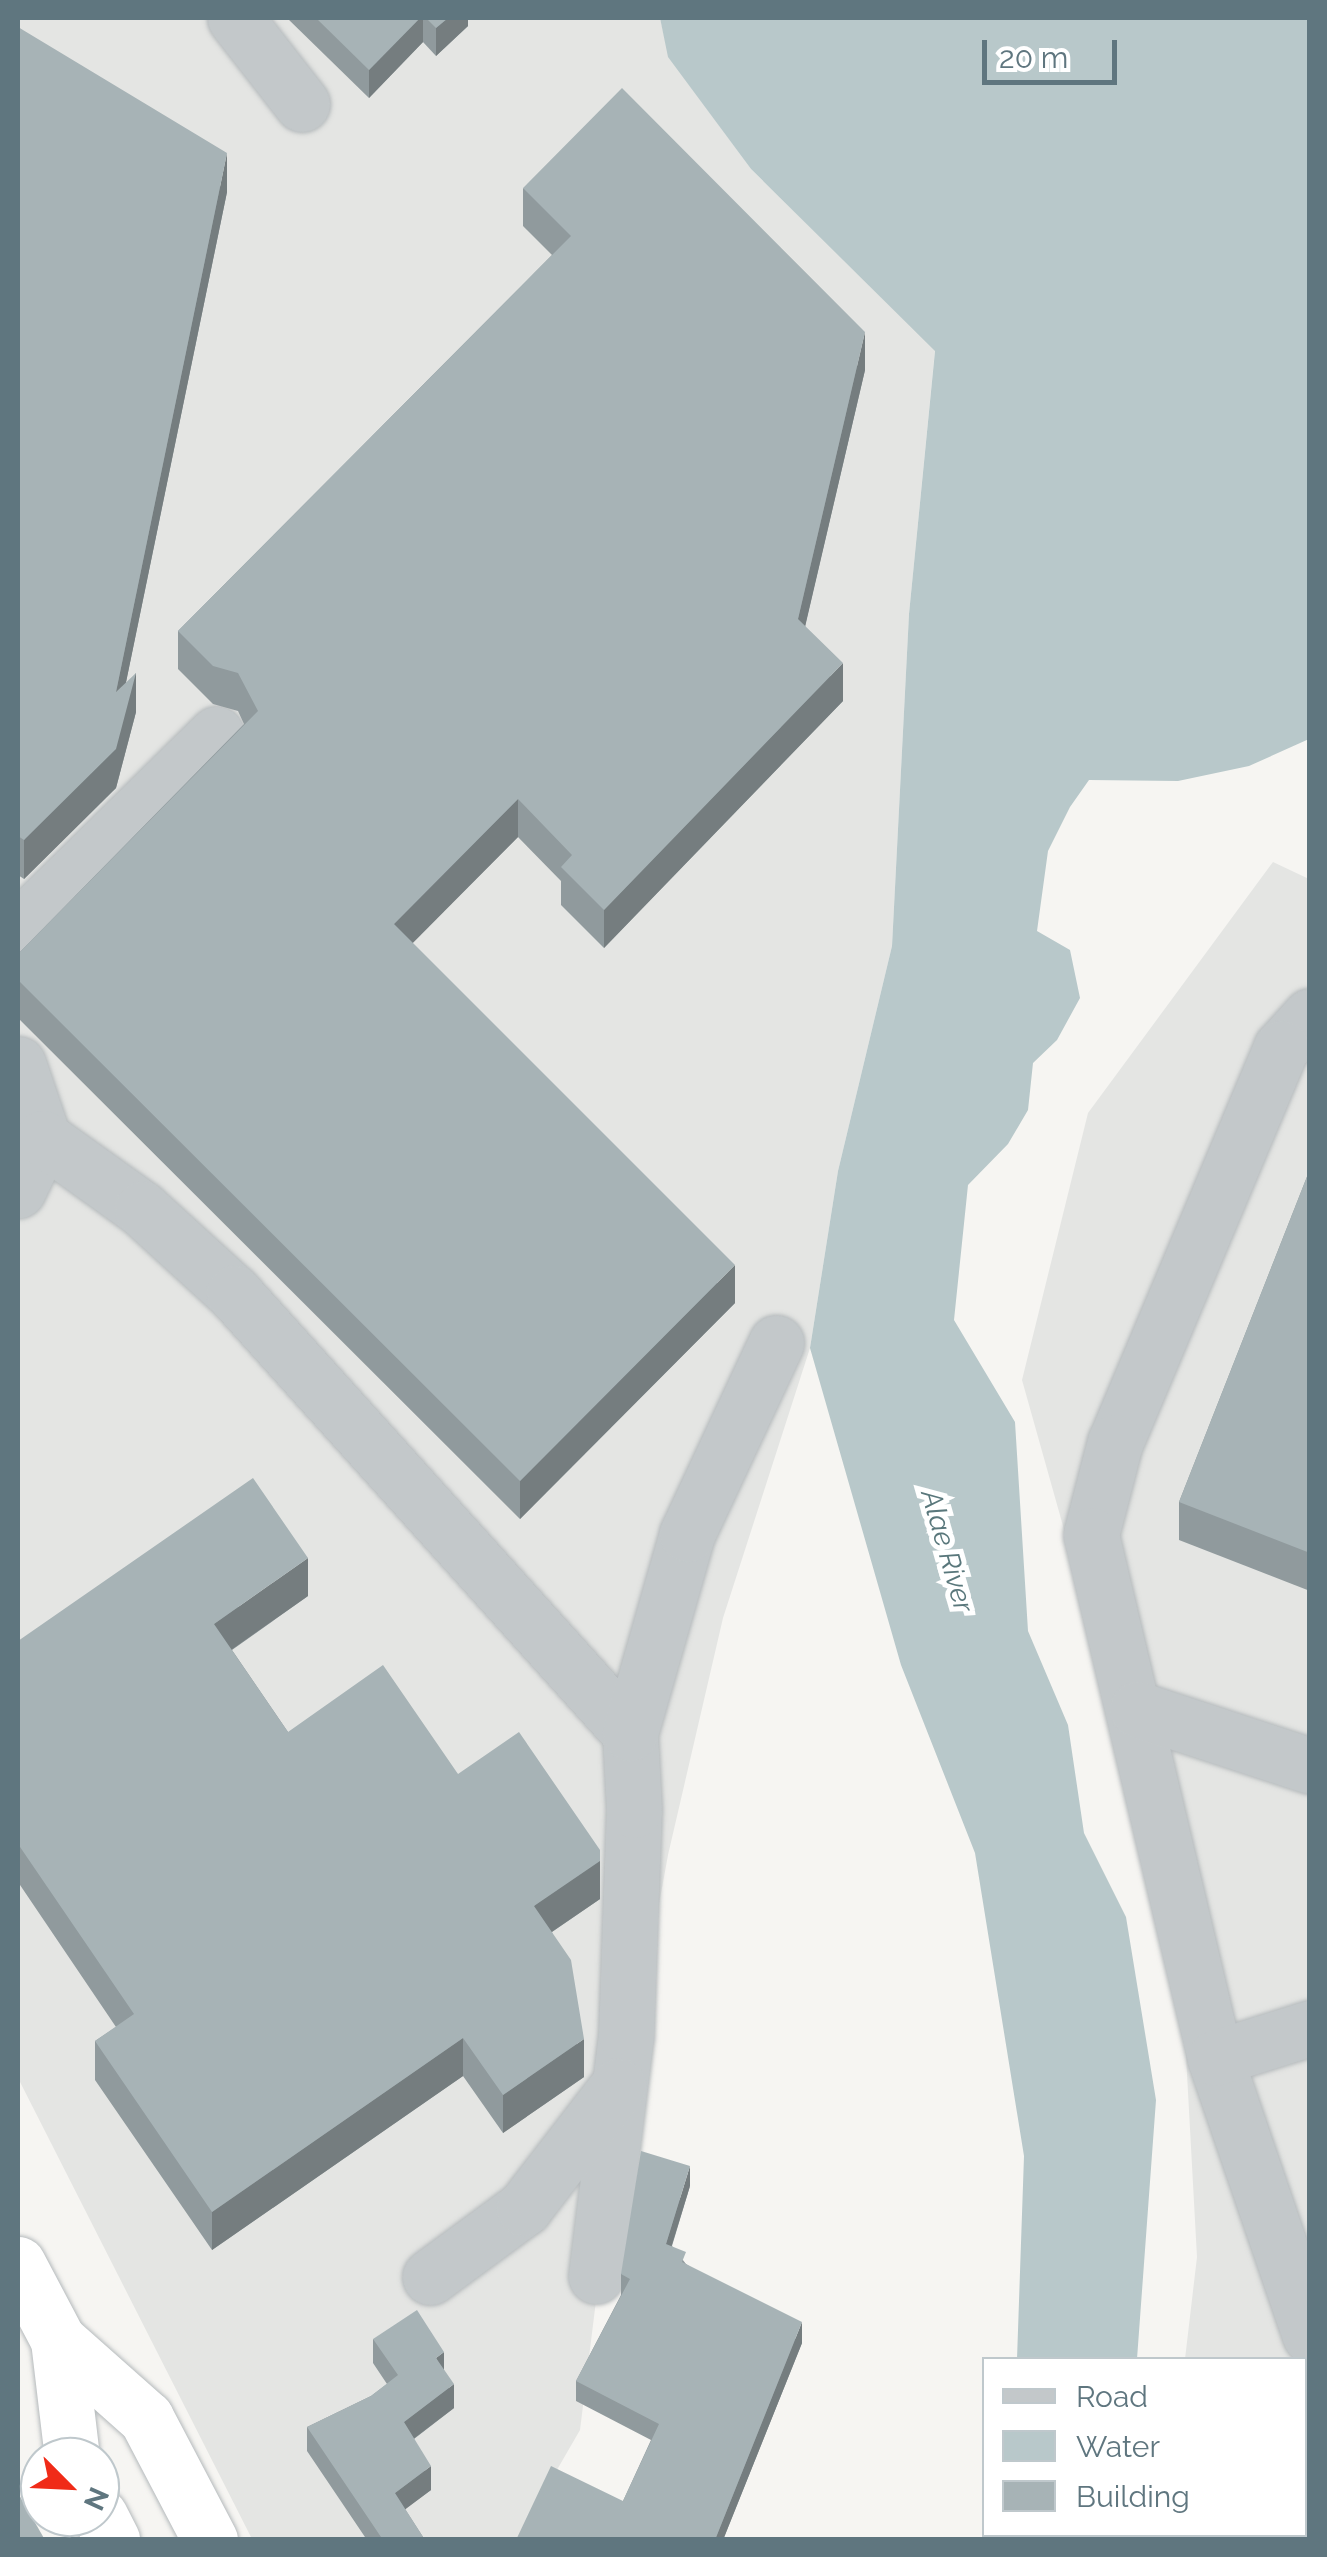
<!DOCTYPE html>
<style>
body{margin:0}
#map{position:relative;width:1327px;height:2557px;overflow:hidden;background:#f6f5f2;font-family:Raleway,sans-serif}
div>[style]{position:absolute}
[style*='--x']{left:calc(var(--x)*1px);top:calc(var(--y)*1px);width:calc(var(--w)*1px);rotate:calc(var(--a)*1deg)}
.built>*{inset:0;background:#e4e5e3}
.water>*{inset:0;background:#b8c8ca}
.roads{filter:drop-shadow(0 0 2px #b5babc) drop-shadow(0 0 2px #b5babc)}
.minor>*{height:55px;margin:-27.5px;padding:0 27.5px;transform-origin:27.5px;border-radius:27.5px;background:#c3c8ca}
.highway>*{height:55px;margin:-27.5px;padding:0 27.5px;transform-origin:27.5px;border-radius:27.5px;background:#fff}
.wall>*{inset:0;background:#909a9d}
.shaded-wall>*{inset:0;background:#757d7f}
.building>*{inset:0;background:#a7b3b6}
span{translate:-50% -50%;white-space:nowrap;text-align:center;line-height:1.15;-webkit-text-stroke:10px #fff;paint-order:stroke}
.water-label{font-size:28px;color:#59777b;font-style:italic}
.frame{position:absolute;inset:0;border:20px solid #5f767f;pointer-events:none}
.legend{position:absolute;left:982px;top:2357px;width:325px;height:180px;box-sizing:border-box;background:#fff;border:2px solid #bfc8cc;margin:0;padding:12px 18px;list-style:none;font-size:30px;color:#5f767f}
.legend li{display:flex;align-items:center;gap:20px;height:50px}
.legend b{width:50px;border:2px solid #bfc8cc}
.north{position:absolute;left:20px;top:2437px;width:100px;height:100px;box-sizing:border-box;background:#fff;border:2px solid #bfc8cc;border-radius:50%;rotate:114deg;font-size:28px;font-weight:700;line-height:40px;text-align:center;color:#5f767f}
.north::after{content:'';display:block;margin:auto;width:35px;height:45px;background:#f02b18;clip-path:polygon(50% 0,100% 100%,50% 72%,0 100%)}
.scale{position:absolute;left:982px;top:40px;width:135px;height:45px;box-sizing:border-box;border:5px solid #5f767f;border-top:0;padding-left:12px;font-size:30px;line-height:35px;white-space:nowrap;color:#5f767f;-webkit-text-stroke:8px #fff;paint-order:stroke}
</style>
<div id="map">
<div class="built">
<i style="clip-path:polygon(18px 18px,660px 18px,669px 57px,751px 169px,935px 350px,909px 614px,892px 946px,838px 1171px,810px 1348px,723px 1618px,668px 1855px,616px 2139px,580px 2430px,517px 2539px,252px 2539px,18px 2078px)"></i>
<i style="clip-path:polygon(1273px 862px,1309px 879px,1309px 2539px,1165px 2539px,1304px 2534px,1304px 2360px,1185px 2359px,1197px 2257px,1184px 2019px,1117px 1718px,1022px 1380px,1088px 1113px)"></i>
</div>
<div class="water">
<i style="clip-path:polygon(660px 18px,1309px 18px,1309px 739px,1249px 766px,1178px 781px,1089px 780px,1070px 807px,1048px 851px,1037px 931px,1070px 950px,1080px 998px,1057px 1040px,1033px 1063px,1028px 1110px,1008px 1144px,968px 1185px,954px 1320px,1015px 1422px,1028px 1631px,1068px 1725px,1084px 1833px,1126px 1917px,1156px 2100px,1137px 2359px,1017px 2359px,1024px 2156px,975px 1853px,901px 1665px,810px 1348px,838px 1171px,892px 946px,909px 614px,935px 351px,751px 169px,668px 57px)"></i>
</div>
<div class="roads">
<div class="minor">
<i style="--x:235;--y:18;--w:109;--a:52.1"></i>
<i style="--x:18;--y:942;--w:28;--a:-64"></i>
<i style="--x:30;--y:917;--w:261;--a:-44.5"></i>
<i style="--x:1310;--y:1016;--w:43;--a:132.2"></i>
<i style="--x:1281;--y:1048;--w:428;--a:112.8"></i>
<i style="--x:1115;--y:1442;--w:96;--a:104.5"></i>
<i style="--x:1091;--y:1535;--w:537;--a:76.66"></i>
<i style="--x:1215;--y:2058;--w:293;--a:71.1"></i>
<i style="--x:18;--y:1064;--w:78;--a:71.3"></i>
<i style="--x:43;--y:1138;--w:58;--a:115.7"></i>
<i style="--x:43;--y:1138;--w:122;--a:35.6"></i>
<i style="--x:142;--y:1209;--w:125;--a:42.4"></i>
<i style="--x:234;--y:1293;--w:592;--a:48.01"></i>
<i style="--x:1137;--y:1709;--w:182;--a:18.2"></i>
<i style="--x:1215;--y:2058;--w:100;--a:-17.5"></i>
<i style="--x:596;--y:2276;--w:243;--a:-82.9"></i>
<i style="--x:626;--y:2035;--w:225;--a:-88"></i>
<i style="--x:634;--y:1810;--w:77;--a:-93"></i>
<i style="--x:630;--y:1733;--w:207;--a:-74"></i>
<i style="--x:687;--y:1534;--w:211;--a:-65"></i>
<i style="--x:430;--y:2277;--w:117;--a:-36.3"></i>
<i style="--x:524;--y:2208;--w:154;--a:-52.4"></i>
</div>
<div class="highway">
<i style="--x:18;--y:2264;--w:86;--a:62.2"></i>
<i style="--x:58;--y:2340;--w:118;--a:41.6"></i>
<i style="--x:146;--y:2418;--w:138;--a:62.3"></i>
<i style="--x:58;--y:2340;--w:118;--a:83.2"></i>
<i style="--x:100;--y:2516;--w:27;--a:63"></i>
</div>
</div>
<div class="wall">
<i style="clip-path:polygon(287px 18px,468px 18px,468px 26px,436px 56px,423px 42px,369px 98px)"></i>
<i style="clip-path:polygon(18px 27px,227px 192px,126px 682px,136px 712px,116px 788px,24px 879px,18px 875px)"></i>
<i style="clip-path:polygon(523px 188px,865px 370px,805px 626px,843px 701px,604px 948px,561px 905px,561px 881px,518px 837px,412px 943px,735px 1303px,520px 1519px,18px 1018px,18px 954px,244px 724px,238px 711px,213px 704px,178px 669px,178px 631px,552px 255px,523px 226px)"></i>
<i style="clip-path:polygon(1310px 1169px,1310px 1591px,1179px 1540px,1179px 1502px)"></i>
<i style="clip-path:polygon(308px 1596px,232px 1650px,288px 1732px,458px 1774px,600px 1899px,552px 1932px,584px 2077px,503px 2133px,463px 2076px,212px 2250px,95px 2080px,95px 2041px,116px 2027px,18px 1882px,18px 1641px)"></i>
<i style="clip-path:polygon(690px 2186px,672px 2246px,686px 2264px,802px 2343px,723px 2540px,516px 2540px,623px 2501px,651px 2440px,576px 2401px,576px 2381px,621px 2295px,621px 2274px)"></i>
<i style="clip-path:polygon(373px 2339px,444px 2370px,454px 2408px,414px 2439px,431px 2490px,405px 2509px,425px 2540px,367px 2540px,307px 2451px,307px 2427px,371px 2396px,387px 2384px,373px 2363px)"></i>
</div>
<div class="shaded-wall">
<i style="clip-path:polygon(420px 18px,423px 18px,423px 42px,369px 98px,369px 70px)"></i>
<i style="clip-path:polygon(448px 18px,468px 18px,468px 26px,436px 56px,436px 28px)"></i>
<i style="clip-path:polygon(227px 153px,227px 192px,116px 731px,116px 692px)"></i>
<i style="clip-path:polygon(865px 332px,865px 370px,798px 657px,798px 619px)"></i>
<i style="clip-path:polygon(843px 663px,843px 701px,604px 948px,604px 910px)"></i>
<i style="clip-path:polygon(136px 673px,136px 712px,116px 788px,24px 879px,24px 840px)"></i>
<i style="clip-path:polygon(518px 799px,518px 837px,394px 962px,394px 924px)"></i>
<i style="clip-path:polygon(735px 1265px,735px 1303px,520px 1519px,520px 1481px)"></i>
<i style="clip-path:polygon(308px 1558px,308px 1596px,214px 1662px,214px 1624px)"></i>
<i style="clip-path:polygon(600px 1850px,600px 1899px,534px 1944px,534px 1906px)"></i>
<i style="clip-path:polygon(463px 2038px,463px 2076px,212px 2250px,212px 2212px)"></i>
<i style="clip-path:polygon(584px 2039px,584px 2077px,503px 2133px,503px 2095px)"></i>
<i style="clip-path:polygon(690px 2166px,690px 2186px,666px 2264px,666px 2244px)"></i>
<i style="clip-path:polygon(802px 2322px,802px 2343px,723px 2540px,715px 2540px)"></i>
<i style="clip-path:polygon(444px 2352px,444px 2376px,436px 2358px)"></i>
<i style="clip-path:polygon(454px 2384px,454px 2408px,404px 2446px,404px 2422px)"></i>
<i style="clip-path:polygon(431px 2466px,431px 2490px,395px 2517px,395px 2493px)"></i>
</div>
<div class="building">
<i style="clip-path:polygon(316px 18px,420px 18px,369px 70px)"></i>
<i style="clip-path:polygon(426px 18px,448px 18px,436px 28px)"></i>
<i style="clip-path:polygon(18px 27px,227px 153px,116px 692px,136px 673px,116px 749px,24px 840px,18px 836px)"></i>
<i style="clip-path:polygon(622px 88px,865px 332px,798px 619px,843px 663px,604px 910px,561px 867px,572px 855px,518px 799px,394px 924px,735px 1265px,520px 1481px,18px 980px,18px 954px,258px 711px,238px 673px,213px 666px,178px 631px,571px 236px,523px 188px)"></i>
<i style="clip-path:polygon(1310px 1169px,1310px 1553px,1179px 1502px)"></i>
<i style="clip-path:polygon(253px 1478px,308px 1558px,214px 1624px,288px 1732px,383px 1665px,458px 1774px,519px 1732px,600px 1850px,600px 1861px,534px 1906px,571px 1960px,584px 2039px,503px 2095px,463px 2038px,212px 2212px,95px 2041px,134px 2014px,18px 1844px,18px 1641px)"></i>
<i style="clip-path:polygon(641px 2151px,690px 2166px,666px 2244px,686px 2252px,682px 2262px,802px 2322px,715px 2540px,516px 2540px,551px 2466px,623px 2501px,659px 2424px,576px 2381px,630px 2279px,621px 2274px)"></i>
<i style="clip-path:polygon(417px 2310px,444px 2352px,436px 2358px,454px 2384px,404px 2422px,431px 2466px,395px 2493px,425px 2540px,383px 2540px,307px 2427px,371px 2396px,398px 2375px,373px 2339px)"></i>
<i style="clip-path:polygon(18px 2493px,45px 2540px,18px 2540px)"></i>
<i style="clip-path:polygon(1310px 2497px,1310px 2540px,1280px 2540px,1283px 2534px,1304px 2534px,1304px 2504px)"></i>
</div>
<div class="water-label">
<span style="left:947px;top:1551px;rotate:74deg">Alae River</span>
</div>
<div class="frame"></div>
<ul class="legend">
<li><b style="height:12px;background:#c3c8ca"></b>Road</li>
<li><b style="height:28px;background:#b8c8ca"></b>Water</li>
<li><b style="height:28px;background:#a7b3b6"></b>Building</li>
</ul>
<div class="north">N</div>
<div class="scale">20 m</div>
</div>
